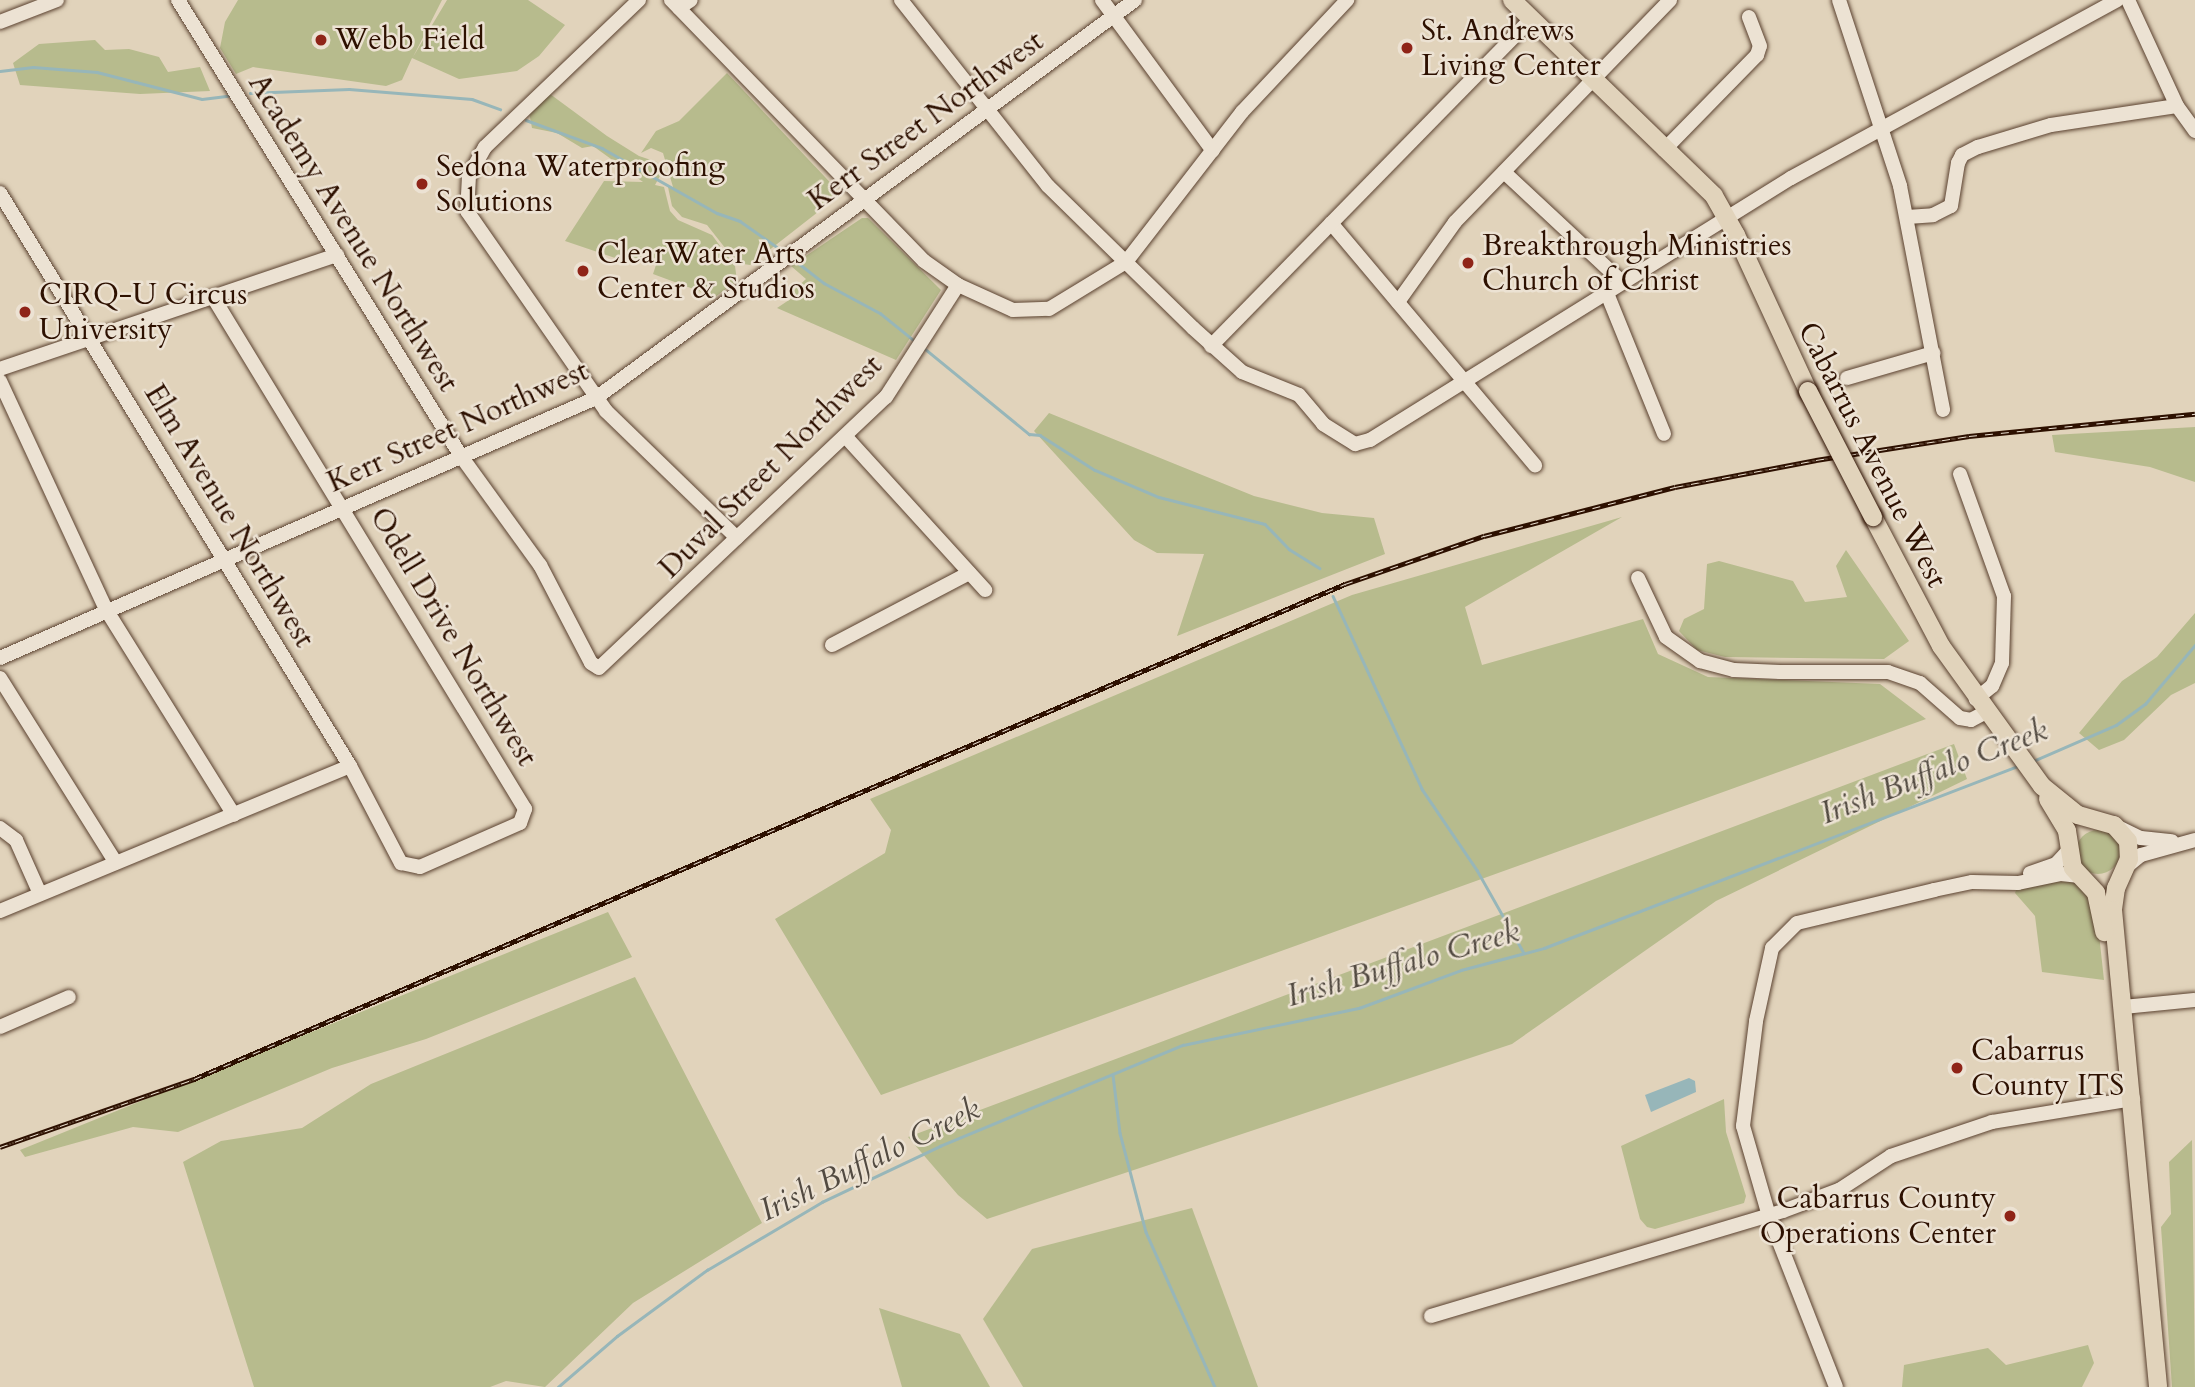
<!DOCTYPE html>
<style>
body{margin:0}
#map{position:relative;width:2195px;height:1387px;overflow:hidden;background:#e1d3bb;font-family:Cardo,serif}
div>[style]{position:absolute}
[style*='--x']{left:calc(var(--x)*1px);top:calc(var(--y)*1px);width:calc(var(--w)*1px);rotate:calc(var(--a)*1deg)}
.green>*{inset:0;background:#b7bb8d}
.round{border-radius:50%}
.water>*{inset:0;background:#97b6b9}
.stream>*{height:2.5px;margin:-1.25px;padding:0 1.25px;transform-origin:1.25px;border-radius:1.25px;background:#97b6b9}
.roads{filter:drop-shadow(0 0 2px #5a412f) drop-shadow(0 0 2px #5a412f)}
.minor>*{height:14px;margin:-7px;padding:0 7px;transform-origin:7px;border-radius:7px;background:#ece2d3}
.major>*{height:18px;margin:-9px;padding:0 9px;transform-origin:9px;border-radius:9px;background:#e1d3bb}
.rail>*{height:5px;margin-top:-2.5px;transform-origin:0;background:repeating-linear-gradient(90deg,#ece2d3 0 8px,#2d1000 0 16px);box-sizing:border-box;border-block:2px solid #2d1000}
.bridges{filter:drop-shadow(0 0 2px #2d1000) drop-shadow(0 0 2px #2d1000)}
.major-bridge>*{height:18px;margin:-9px;padding:0 9px;transform-origin:9px;border-radius:9px;background:#e1d3bb}
.dots>*{width:19px;height:19px;translate:-50% -50%;box-sizing:border-box;border:4px solid #ece2d3;border-radius:50%}
span{translate:-50% -50%;white-space:nowrap;text-align:center;line-height:1.15;-webkit-text-stroke:5px #ece2d3;paint-order:stroke}
.poi-label{font-size:30px;color:#2d1000}
.left{translate:0 -50%;text-align:left}
.right{translate:-100% -50%;text-align:right}
.street-label{font-size:30px;color:#2d1000}
.water-label{font-size:32px;color:#524a41;font-style:italic}
</style>
<div id="map">
<div class="green">
<i style="clip-path:polygon(238px 0,442px 0,413px 57px,447px 0,528px 0,565px 25px,539px 56px,517px 71px,459px 79px,412px 58px,402px 80px,386px 86px,253px 67px,236px 74px,220px 48px,225px 22px)"></i>
<i style="clip-path:polygon(95px 40px,105px 50px,129px 49px,159px 57px,168px 72px,200px 67px,210px 91px,140px 94px,20px 85px,13px 63px,39px 44px)"></i>
<i style="clip-path:polygon(727px 73px,841px 194px,750px 265px,737px 263px,707px 225px,682px 217px,672px 206px,668px 187px,673px 187px,663px 153px,651px 148px,641px 153px,656px 131px,679px 121px)"></i>
<i style="clip-path:polygon(550px 94px,607px 136px,639px 156px,657px 162px,661px 174px,655px 185px,664px 187px,670px 211px,678px 220px,712px 235px,735px 266px,737px 281px,715px 297px,653px 274px,656px 265px,627px 255px,624px 261px,565px 241px,604px 181px,643px 182px,593px 146px,582px 148px,557px 133px,532px 128px,529px 112px)"></i>
<i style="clip-path:polygon(862px 218px,868px 218px,941px 290px,896px 360px,777px 308px,795px 296px,793px 291px,806px 279px,791px 266px)"></i>
<i style="clip-path:polygon(1049px 413px,1254px 496px,1322px 513px,1374px 518px,1385px 554px,1177px 636px,1204px 554px,1157px 553px,1134px 540px,1034px 431px)"></i>
<i style="clip-path:polygon(2195px 427px,2195px 482px,2150px 467px,2055px 452px,2052px 435px)"></i>
<i style="clip-path:polygon(1622px 517px,1465px 607px,1482px 665px,1643px 619px,1658px 654px,1708px 677px,1880px 684px,1926px 719px,881px 1095px,775px 919px,885px 853px,891px 830px,870px 799px,1352px 595px)"></i>
<i style="clip-path:polygon(1846px 550px,1909px 641px,1884px 659px,1725px 657px,1697px 650px,1679px 631px,1684px 619px,1704px 609px,1707px 564px,1719px 561px,1793px 581px,1805px 602px,1847px 597px,1836px 566px)"></i>
<i style="clip-path:polygon(2195px 613px,2195px 683px,2171px 695px,2124px 740px,2099px 750px,2079px 733px,2122px 681px,2157px 657px)"></i>
<i style="clip-path:polygon(1954px 744px,1967px 779px,1716px 901px,1512px 1044px,987px 1219px,958px 1195px,908px 1137px)"></i>
<i class="round" style="left:2076px;top:830px;width:44px;height:44px"></i>
<i style="clip-path:polygon(2067px 878px,2082px 884px,2097px 916px,2104px 980px,2042px 972px,2035px 916px,2015px 893px,2017px 887px)"></i>
<i style="clip-path:polygon(608px 912px,632px 957px,426px 1039px,332px 1068px,178px 1132px,133px 1127px,25px 1157px,20px 1150px)"></i>
<i style="clip-path:polygon(635px 977px,762px 1223px,633px 1303px,545px 1387px,506px 1381px,490px 1387px,254px 1387px,183px 1162px,221px 1141px,302px 1128px,371px 1084px)"></i>
<i style="clip-path:polygon(1724px 1099px,1726px 1132px,1746px 1196px,1744px 1203px,1655px 1229px,1647px 1227px,1640px 1219px,1621px 1146px)"></i>
<i style="clip-path:polygon(2192px 1140px,2195px 1387px,2172px 1387px,2161px 1227px,2171px 1214px,2169px 1162px)"></i>
<i style="clip-path:polygon(1192px 1208px,1258px 1387px,1023px 1387px,983px 1319px,1032px 1249px)"></i>
<i style="clip-path:polygon(879px 1308px,960px 1334px,990px 1387px,902px 1387px)"></i>
<i style="clip-path:polygon(2088px 1345px,2094px 1363px,2082px 1387px,1902px 1387px,1904px 1365px,1988px 1348px,2006px 1365px)"></i>
</div>
<div class="water">
<i style="clip-path:polygon(1689px 1078px,1695px 1081px,1696px 1092px,1651px 1112px,1645px 1095px)"></i>
</div>
<div class="stream">
<i style="--x:0;--y:71;--w:33;--a:-7"></i>
<i style="--x:33;--y:67;--w:64;--a:4.5"></i>
<i style="--x:97;--y:72;--w:108;--a:14.4"></i>
<i style="--x:202;--y:99;--w:26;--a:-7"></i>
<i style="--x:250;--y:93;--w:99;--a:-2.3"></i>
<i style="--x:349;--y:89;--w:123;--a:4.6"></i>
<i style="--x:472;--y:99;--w:30;--a:20"></i>
<i style="--x:526;--y:120;--w:81;--a:20.2"></i>
<i style="--x:602;--y:148;--w:132;--a:29.5"></i>
<i style="--x:717;--y:213;--w:24;--a:19"></i>
<i style="--x:740;--y:221;--w:45;--a:35.1"></i>
<i style="--x:797;--y:262;--w:34;--a:38"></i>
<i style="--x:824;--y:283;--w:64;--a:28.2"></i>
<i style="--x:880;--y:313;--w:46;--a:38.9"></i>
<i style="--x:924;--y:348;--w:136;--a:39.3"></i>
<i style="--x:1029;--y:434;--w:11;--a:5"></i>
<i style="--x:1040;--y:435;--w:65;--a:32.5"></i>
<i style="--x:1095;--y:470;--w:69;--a:22.9"></i>
<i style="--x:1159;--y:497;--w:109;--a:14.3"></i>
<i style="--x:1265;--y:524;--w:35;--a:46"></i>
<i style="--x:1289;--y:549;--w:36;--a:32"></i>
<i style="--x:1333;--y:596;--w:213;--a:65.2"></i>
<i style="--x:1422;--y:789;--w:98;--a:55.8"></i>
<i style="--x:1477;--y:870;--w:95;--a:60.5"></i>
<i style="--x:2031;--y:762;--w:93;--a:-23.5"></i>
<i style="--x:2116;--y:725;--w:36;--a:-36"></i>
<i style="--x:2145;--y:704;--w:77;--a:-49.7"></i>
<i style="--x:1113;--y:1075;--w:58;--a:83.1"></i>
<i style="--x:1120;--y:1133;--w:102;--a:75.3"></i>
<i style="--x:1146;--y:1232;--w:170;--a:66"></i>
<i style="--x:558;--y:1387;--w:78;--a:-40.8"></i>
<i style="--x:617;--y:1336;--w:112;--a:-36.3"></i>
<i style="--x:707;--y:1270;--w:134;--a:-30.6"></i>
<i style="--x:822;--y:1202;--w:131;--a:-25.4"></i>
<i style="--x:940;--y:1146;--w:263;--a:-22.6"></i>
<i style="--x:1183;--y:1045;--w:180;--a:-11.9"></i>
<i style="--x:1359;--y:1008;--w:109;--a:-20.4"></i>
<i style="--x:1461;--y:970;--w:86;--a:-14.8"></i>
<i style="--x:1544;--y:948;--w:508;--a:-21.01"></i>
</div>
<div class="roads">
<div class="minor">
<i style="--x:178;--y:0;--w:537;--a:58.18"></i>
<i style="--x:461;--y:456;--w:135;--a:54.1"></i>
<i style="--x:540;--y:565;--w:110;--a:62.5"></i>
<i style="--x:591;--y:663;--w:9;--a:32"></i>
<i style="--x:599;--y:668;--w:395;--a:-43.4"></i>
<i style="--x:886;--y:397;--w:133;--a:-57.3"></i>
<i style="--x:639;--y:0;--w:213;--a:136.3"></i>
<i style="--x:485;--y:147;--w:33;--a:119"></i>
<i style="--x:469;--y:176;--w:35;--a:93"></i>
<i style="--x:467;--y:211;--w:244;--a:55.2"></i>
<i style="--x:606;--y:411;--w:182;--a:44.1"></i>
<i style="--x:671;--y:0;--w:363;--a:45.9"></i>
<i style="--x:924;--y:261;--w:42;--a:35.2"></i>
<i style="--x:958;--y:285;--w:60;--a:24.4"></i>
<i style="--x:1013;--y:310;--w:36;--a:-2"></i>
<i style="--x:1049;--y:309;--w:90;--a:-31.4"></i>
<i style="--x:1126;--y:262;--w:190;--a:-52.3"></i>
<i style="--x:1242;--y:112;--w:154;--a:-46.8"></i>
<i style="--x:901;--y:0;--w:237;--a:51.7"></i>
<i style="--x:1048;--y:186;--w:203;--a:44.4"></i>
<i style="--x:1193;--y:328;--w:66;--a:41.9"></i>
<i style="--x:1242;--y:372;--w:61;--a:22"></i>
<i style="--x:1299;--y:395;--w:38;--a:50"></i>
<i style="--x:1323;--y:424;--w:38;--a:32"></i>
<i style="--x:1355;--y:444;--w:16;--a:-15"></i>
<i style="--x:1370;--y:440;--w:496;--a:-31.9"></i>
<i style="--x:1791;--y:178;--w:371;--a:-28.6"></i>
<i style="--x:1102;--y:0;--w:187;--a:53.7"></i>
<i style="--x:1839;--y:0;--w:196;--a:71.8"></i>
<i style="--x:1900;--y:186;--w:228;--a:79.1"></i>
<i style="--x:2128;--y:0;--w:117;--a:65.2"></i>
<i style="--x:2177;--y:106;--w:31;--a:54"></i>
<i style="--x:679;--y:8;--w:14;--a:-34"></i>
<i style="--x:0;--y:22;--w:61;--a:-21.1"></i>
<i style="--x:1664;--y:150;--w:133;--a:-45.6"></i>
<i style="--x:1757;--y:55;--w:9;--a:-72"></i>
<i style="--x:1760;--y:46;--w:31;--a:-111"></i>
<i style="--x:1504;--y:172;--w:160;--a:43"></i>
<i style="--x:0;--y:193;--w:671;--a:58.58"></i>
<i style="--x:350;--y:766;--w:110;--a:62.3"></i>
<i style="--x:401;--y:863;--w:19;--a:12"></i>
<i style="--x:420;--y:867;--w:109;--a:-23.7"></i>
<i style="--x:520;--y:823;--w:15;--a:-70"></i>
<i style="--x:525;--y:809;--w:600;--a:-121.36"></i>
<i style="--x:1907;--y:217;--w:26;--a:-4"></i>
<i style="--x:1933;--y:215;--w:20;--a:-27"></i>
<i style="--x:1951;--y:206;--w:44;--a:-80.8"></i>
<i style="--x:1958;--y:163;--w:9;--a:-63"></i>
<i style="--x:1962;--y:155;--w:18;--a:-27"></i>
<i style="--x:1978;--y:147;--w:76;--a:-16.8"></i>
<i style="--x:2051;--y:125;--w:127;--a:-8.6"></i>
<i style="--x:1331;--y:223;--w:317;--a:49.9"></i>
<i style="--x:1606;--y:291;--w:154;--a:67.9"></i>
<i style="--x:1398;--y:302;--w:98;--a:-54.5"></i>
<i style="--x:1455;--y:222;--w:309;--a:-45.9"></i>
<i style="--x:1211;--y:346;--w:458;--a:-45.6"></i>
<i style="--x:0;--y:369;--w:356;--a:-18.7"></i>
<i style="--x:1847;--y:378;--w:90;--a:-16.2"></i>
<i style="--x:0;--y:381;--w:254;--a:65.1"></i>
<i style="--x:107;--y:611;--w:240;--a:58.1"></i>
<i style="--x:846;--y:437;--w:207;--a:47.7"></i>
<i style="--x:1960;--y:474;--w:130;--a:70.2"></i>
<i style="--x:2004;--y:596;--w:67;--a:91.7"></i>
<i style="--x:2002;--y:663;--w:25;--a:113"></i>
<i style="--x:1992;--y:686;--w:21;--a:141"></i>
<i style="--x:1638;--y:578;--w:65;--a:64.6"></i>
<i style="--x:1666;--y:637;--w:42;--a:35.2"></i>
<i style="--x:1700;--y:661;--w:35;--a:15"></i>
<i style="--x:1734;--y:670;--w:46;--a:2.5"></i>
<i style="--x:1780;--y:672;--w:108;--a:0"></i>
<i style="--x:1888;--y:672;--w:34;--a:19"></i>
<i style="--x:1920;--y:683;--w:53;--a:41.2"></i>
<i style="--x:1960;--y:718;--w:11;--a:10"></i>
<i style="--x:1971;--y:720;--w:17;--a:-28"></i>
<i style="--x:832;--y:645;--w:155;--a:-27.7"></i>
<i style="--x:0;--y:658;--w:650;--a:-23.57"></i>
<i style="--x:596;--y:398;--w:670;--a:-36.44"></i>
<i style="--x:0;--y:678;--w:218;--a:57.9"></i>
<i style="--x:2118;--y:827;--w:25;--a:26"></i>
<i style="--x:2141;--y:838;--w:31;--a:6"></i>
<i style="--x:0;--y:828;--w:20;--a:37"></i>
<i style="--x:16;--y:840;--w:59;--a:66"></i>
<i style="--x:2126;--y:867;--w:19;--a:-39"></i>
<i style="--x:2141;--y:855;--w:56;--a:-15.5"></i>
<i style="--x:2030;--y:873;--w:28;--a:-19"></i>
<i style="--x:2056;--y:864;--w:18;--a:-47"></i>
<i style="--x:0;--y:911;--w:379;--a:-22.5"></i>
<i style="--x:2123;--y:1007;--w:72;--a:-5.6"></i>
<i style="--x:0;--y:1027;--w:75;--a:-23.5"></i>
<i style="--x:1431;--y:1316;--w:367;--a:-16.6"></i>
<i style="--x:1783;--y:1211;--w:60;--a:-20.6"></i>
<i style="--x:1839;--y:1190;--w:62;--a:-33.2"></i>
<i style="--x:1891;--y:1156;--w:107;--a:-18.6"></i>
<i style="--x:1992;--y:1122;--w:143;--a:-9.3"></i>
<i style="--x:1836;--y:1387;--w:184;--a:-111.4"></i>
<i style="--x:1769;--y:1216;--w:94;--a:-106.1"></i>
<i style="--x:1743;--y:1126;--w:106;--a:-82.9"></i>
<i style="--x:1756;--y:1021;--w:75;--a:-77.6"></i>
<i style="--x:1772;--y:948;--w:35;--a:-45"></i>
<i style="--x:1797;--y:923;--w:141;--a:-13.5"></i>
<i style="--x:1934;--y:890;--w:39;--a:-12"></i>
<i style="--x:1972;--y:882;--w:46;--a:1.2"></i>
<i style="--x:2018;--y:883;--w:44;--a:-11.8"></i>
<i style="--x:2061;--y:874;--w:19;--a:6"></i>
</div>
<div class="major">
<i style="--x:1512;--y:0;--w:281;--a:44.1"></i>
<i style="--x:1714;--y:196;--w:45;--a:60.6"></i>
<i style="--x:1736;--y:235;--w:172;--a:65.2"></i>
<i style="--x:1873;--y:517;--w:146;--a:62.2"></i>
<i style="--x:1941;--y:646;--w:173;--a:54.2"></i>
<i style="--x:2042;--y:786;--w:46;--a:38.9"></i>
<i style="--x:2078;--y:815;--w:37;--a:16"></i>
<i style="--x:2114;--y:825;--w:21;--a:49"></i>
<i style="--x:2128;--y:841;--w:18;--a:87"></i>
<i style="--x:2129;--y:859;--w:32;--a:114"></i>
<i style="--x:2116;--y:888;--w:22;--a:98"></i>
<i style="--x:2113;--y:910;--w:479;--a:84.6"></i>
<i style="--x:2048;--y:799;--w:37;--a:59"></i>
<i style="--x:2067;--y:831;--w:37;--a:81"></i>
<i style="--x:2073;--y:868;--w:34;--a:47"></i>
<i style="--x:2096;--y:893;--w:40;--a:78"></i>
</div>
</div>
<div class="rail">
<i style="--x:0;--y:1147;--w:206;--a:-19.3"></i>
<i style="--x:194;--y:1079;--w:1253;--a:-23.27"></i>
<i style="--x:1345;--y:584;--w:147;--a:-19.1"></i>
<i style="--x:1484;--y:536;--w:197;--a:-14.4"></i>
<i style="--x:1675;--y:487;--w:144;--a:-10.8"></i>
<i style="--x:1816;--y:460;--w:155;--a:-8.9"></i>
<i style="--x:1969;--y:436;--w:227;--a:-5.6"></i>
</div>
<div class="bridges">
<div class="major-bridge">
<i style="--x:1808;--y:391;--w:142;--a:62.7"></i>
</div>
</div>
<div class="dots">
<i style="left:321px;top:40px;background:#8f2418"></i>
<i style="left:1407px;top:48px;background:#8f2418"></i>
<i style="left:422px;top:184px;background:#8f2418"></i>
<i style="left:1468px;top:263px;background:#8f2418"></i>
<i style="left:583px;top:271px;background:#8f2418"></i>
<i style="left:25px;top:312px;background:#8f2418"></i>
<i style="left:1957px;top:1068px;background:#8f2418"></i>
<i style="left:2010px;top:1216px;background:#8f2418"></i>
</div>
<div class="poi-label">
<span class="left" style="left:1421px;top:48px">St. Andrews<br>Living Center</span>
<span class="left" style="left:335px;top:40px">Webb Field</span>
<span class="left" style="left:436px;top:184px">Sedona Waterproofing<br>Solutions</span>
<span class="left" style="left:1482px;top:263px">Breakthrough Ministries<br>Church of Christ</span>
<span class="left" style="left:597px;top:271px">ClearWater Arts<br>Center &amp; Studios</span>
<span class="left" style="left:39px;top:312px">CIRQ-U Circus<br>University</span>
<span class="left" style="left:1971px;top:1068px">Cabarrus<br>County ITS</span>
<span class="right" style="left:1996px;top:1216px">Cabarrus County<br>Operations Center</span>
</div>
<div class="street-label">
<span style="left:926px;top:121px;rotate:-36deg">Kerr Street Northwest</span>
<span style="left:353px;top:233px;rotate:58deg">Academy Avenue Northwest</span>
<span style="left:458px;top:427px;rotate:-24deg">Kerr Street Northwest</span>
<span style="left:1872px;top:455px;rotate:63deg">Cabarrus Avenue West</span>
<span style="left:771px;top:467px;rotate:-45deg">Duval Street Northwest</span>
<span style="left:229px;top:516px;rotate:59deg">Elm Avenue Northwest</span>
<span style="left:453px;top:637px;rotate:59deg">Odell Drive Northwest</span>
</div>
<div class="water-label">
<span style="left:1934px;top:772px;rotate:-21deg">Irish Buffalo Creek</span>
<span style="left:1403px;top:964px;rotate:-16deg">Irish Buffalo Creek</span>
<span style="left:870px;top:1160px;rotate:-26deg">Irish Buffalo Creek</span>
</div>
</div>
